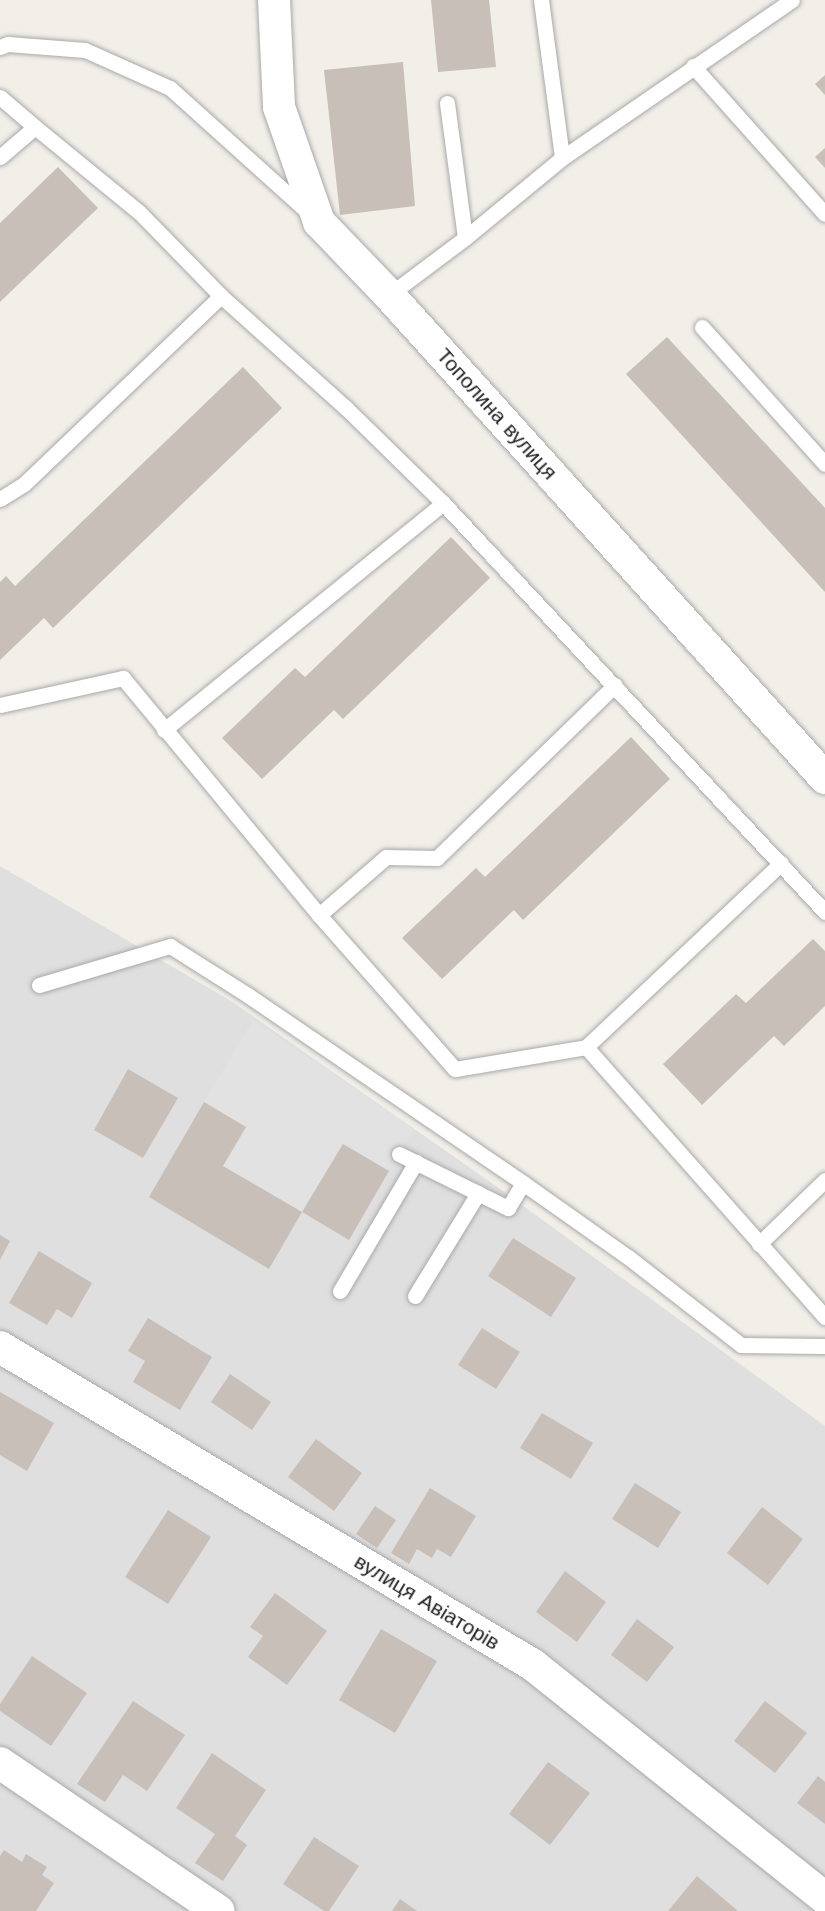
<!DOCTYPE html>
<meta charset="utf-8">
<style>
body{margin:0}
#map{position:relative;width:825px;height:1911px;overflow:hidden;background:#f2efe9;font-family:"Work Sans",sans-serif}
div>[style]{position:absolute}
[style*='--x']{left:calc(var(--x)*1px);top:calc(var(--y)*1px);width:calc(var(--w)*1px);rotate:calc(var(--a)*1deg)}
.residential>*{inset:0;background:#e0dfdf}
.parking>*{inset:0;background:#e2e2e2}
.building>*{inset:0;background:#c7bfb8}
.roads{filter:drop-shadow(0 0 2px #a9a9a9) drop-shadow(0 0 2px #a9a9a9)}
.service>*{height:15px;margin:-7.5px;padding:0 7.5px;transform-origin:7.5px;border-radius:7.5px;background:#fff}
.minor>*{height:32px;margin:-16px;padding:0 16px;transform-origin:16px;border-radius:16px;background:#fff}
span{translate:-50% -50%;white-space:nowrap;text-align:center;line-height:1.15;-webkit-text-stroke:5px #fff;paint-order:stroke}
.street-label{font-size:21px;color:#222}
</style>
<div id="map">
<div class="residential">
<i style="clip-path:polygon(0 866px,231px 1001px,496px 1186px,825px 1426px,825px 1911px,0 1911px)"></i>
</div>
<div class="parking">
<i style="clip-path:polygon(253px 1020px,414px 1129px,389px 1171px,343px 1144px,302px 1212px,223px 1166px,246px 1128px,204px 1102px)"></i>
</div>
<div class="building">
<i style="clip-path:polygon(431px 0,489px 0,496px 67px,438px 72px)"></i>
<i style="clip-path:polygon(403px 62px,415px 206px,340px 215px,324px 70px)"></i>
<i style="clip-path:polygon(825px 75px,825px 95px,815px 84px)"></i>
<i style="clip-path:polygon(825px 148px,825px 168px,815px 157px)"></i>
<i style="clip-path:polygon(58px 167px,98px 208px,0 302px,0 223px)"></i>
<i style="clip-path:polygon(667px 337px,825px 508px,825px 592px,626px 374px)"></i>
<i style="clip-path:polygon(243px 367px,282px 408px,53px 628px,44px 618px,0 660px,0 582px,6px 576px,15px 586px)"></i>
<i style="clip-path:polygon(451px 537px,490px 578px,343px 719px,334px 710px,262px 779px,222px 738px,295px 668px,305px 677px)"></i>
<i style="clip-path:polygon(631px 737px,670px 779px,523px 920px,514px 910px,442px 979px,402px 938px,476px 868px,485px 877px)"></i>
<i style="clip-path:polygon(813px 939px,825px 951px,825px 1006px,784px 1046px,774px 1036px,702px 1105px,663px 1064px,736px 994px,746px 1003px)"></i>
<i style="clip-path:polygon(128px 1069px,178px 1098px,143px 1158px,94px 1130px)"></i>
<i style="clip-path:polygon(204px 1102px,246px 1127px,223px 1166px,302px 1212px,269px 1269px,149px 1197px)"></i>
<i style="clip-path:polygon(343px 1144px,389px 1171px,349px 1240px,302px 1212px)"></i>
<i style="clip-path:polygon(0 1235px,10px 1241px,0 1260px)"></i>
<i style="clip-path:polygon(513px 1238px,576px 1278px,551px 1317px,488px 1276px)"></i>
<i style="clip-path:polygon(39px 1251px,92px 1283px,72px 1318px,57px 1309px,47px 1325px,9px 1303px)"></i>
<i style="clip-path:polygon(148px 1318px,212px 1357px,180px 1410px,133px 1382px,145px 1361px,128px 1351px)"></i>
<i style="clip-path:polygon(482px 1328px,520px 1352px,496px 1389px,458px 1365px)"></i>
<i style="clip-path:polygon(230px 1374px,271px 1402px,252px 1430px,211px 1402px)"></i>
<i style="clip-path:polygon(0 1392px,54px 1423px,27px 1471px,0 1455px)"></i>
<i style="clip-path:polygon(542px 1413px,593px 1443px,571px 1479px,520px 1448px)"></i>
<i style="clip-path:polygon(316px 1439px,362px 1473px,334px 1511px,288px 1477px)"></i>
<i style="clip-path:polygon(635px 1483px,681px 1512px,658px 1548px,612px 1519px)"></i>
<i style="clip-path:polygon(430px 1488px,476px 1516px,451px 1557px,437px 1549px,432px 1558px,417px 1549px,409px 1564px,391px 1553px)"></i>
<i style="clip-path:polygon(375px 1506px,396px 1520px,377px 1548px,356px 1534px)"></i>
<i style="clip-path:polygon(762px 1507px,803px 1539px,768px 1585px,727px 1553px)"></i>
<i style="clip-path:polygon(168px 1510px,211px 1537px,168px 1604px,125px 1577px)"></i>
<i style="clip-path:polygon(565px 1571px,606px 1602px,577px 1642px,536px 1612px)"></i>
<i style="clip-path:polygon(275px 1593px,327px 1631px,287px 1685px,248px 1657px,263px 1636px,250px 1627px)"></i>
<i style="clip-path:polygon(637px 1619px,674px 1647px,647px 1682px,611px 1655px)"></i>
<i style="clip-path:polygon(381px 1629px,437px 1661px,395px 1733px,339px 1700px)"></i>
<i style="clip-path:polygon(32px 1656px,87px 1693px,51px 1746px,0 1711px,0 1704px)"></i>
<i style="clip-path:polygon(133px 1701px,185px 1735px,147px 1791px,123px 1775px,105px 1802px,77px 1784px)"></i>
<i style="clip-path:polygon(765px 1701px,807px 1733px,775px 1773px,734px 1741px)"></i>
<i style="clip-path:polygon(212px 1753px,266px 1790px,235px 1836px,247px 1845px,223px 1881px,195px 1863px,215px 1834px,176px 1808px)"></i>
<i style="clip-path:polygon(548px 1762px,590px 1793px,550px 1845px,509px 1814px)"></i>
<i style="clip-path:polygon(818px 1776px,825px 1782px,825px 1824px,797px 1803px)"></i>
<i style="clip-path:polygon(314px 1837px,359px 1866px,329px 1911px,324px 1911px,283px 1884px)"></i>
<i style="clip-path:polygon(4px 1850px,22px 1862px,26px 1854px,47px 1867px,42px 1875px,54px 1883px,36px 1911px,0 1911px,0 1856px)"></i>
<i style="clip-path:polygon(697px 1876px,738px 1911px,668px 1911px)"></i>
<i style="clip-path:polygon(400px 1899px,417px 1911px,392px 1911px)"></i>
</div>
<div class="roads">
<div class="service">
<i style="--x:541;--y:0;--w:159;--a:82.4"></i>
<i style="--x:0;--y:47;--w:9;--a:-21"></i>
<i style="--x:8;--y:44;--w:77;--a:4.5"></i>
<i style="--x:85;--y:50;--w:93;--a:24.1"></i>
<i style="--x:170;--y:88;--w:188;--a:42"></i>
<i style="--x:693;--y:66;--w:198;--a:48.3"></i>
<i style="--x:0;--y:97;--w:46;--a:40.6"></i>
<i style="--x:447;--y:103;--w:136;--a:82.4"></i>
<i style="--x:0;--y:157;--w:46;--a:-40.6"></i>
<i style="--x:35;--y:127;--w:134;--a:39.3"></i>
<i style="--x:139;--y:212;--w:117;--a:45.7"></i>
<i style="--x:221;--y:296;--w:168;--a:41.9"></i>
<i style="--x:346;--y:408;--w:136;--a:44.4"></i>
<i style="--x:443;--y:503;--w:560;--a:46.95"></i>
<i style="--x:389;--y:295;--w:95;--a:-36.9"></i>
<i style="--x:465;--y:238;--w:126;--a:-39.5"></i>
<i style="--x:562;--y:158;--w:279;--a:-34.5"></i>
<i style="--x:702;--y:327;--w:184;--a:48.1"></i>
<i style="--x:0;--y:499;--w:28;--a:-32"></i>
<i style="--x:24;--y:484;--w:272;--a:-43.7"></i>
<i style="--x:0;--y:705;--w:126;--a:-12.4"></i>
<i style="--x:123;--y:678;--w:308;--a:50.4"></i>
<i style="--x:319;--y:915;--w:205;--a:48.6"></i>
<i style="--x:455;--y:1069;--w:133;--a:-9.5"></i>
<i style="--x:586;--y:1047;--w:361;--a:48.5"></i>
<i style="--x:164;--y:730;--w:360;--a:-39.1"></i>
<i style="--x:319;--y:915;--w:89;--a:-40.9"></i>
<i style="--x:386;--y:857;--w:51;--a:1.1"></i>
<i style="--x:437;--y:858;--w:248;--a:-44.2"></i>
<i style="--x:39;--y:985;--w:137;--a:-16.6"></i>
<i style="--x:170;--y:946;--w:93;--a:32.3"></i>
<i style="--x:249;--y:996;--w:332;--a:34.3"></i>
<i style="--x:523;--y:1183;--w:128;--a:35.2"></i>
<i style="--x:628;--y:1257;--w:143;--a:37.9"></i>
<i style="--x:741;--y:1345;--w:84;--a:0.7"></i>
<i style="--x:586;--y:1047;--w:268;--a:-43.3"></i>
<i style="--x:399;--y:1154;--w:122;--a:26.4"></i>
<i style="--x:508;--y:1208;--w:29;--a:-59"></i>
<i style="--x:759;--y:1244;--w:92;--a:-44.1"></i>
<i style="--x:340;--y:1291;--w:150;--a:-59.5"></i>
<i style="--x:415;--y:1296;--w:121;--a:-58.5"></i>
</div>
<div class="minor">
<i style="--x:274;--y:0;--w:107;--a:87.3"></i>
<i style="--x:279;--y:107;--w:122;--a:70.8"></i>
<i style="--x:319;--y:222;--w:101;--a:46.2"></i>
<i style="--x:389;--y:295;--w:651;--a:47.93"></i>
<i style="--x:0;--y:1347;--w:621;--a:30.82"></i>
<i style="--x:533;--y:1665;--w:374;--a:38.6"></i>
<i style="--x:0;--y:1763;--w:264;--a:34.1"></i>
</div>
</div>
<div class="street-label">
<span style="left:497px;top:414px;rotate:48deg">Тополина вулиця</span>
<span style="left:427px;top:1602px;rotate:31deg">вулиця Авіаторів</span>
</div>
</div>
